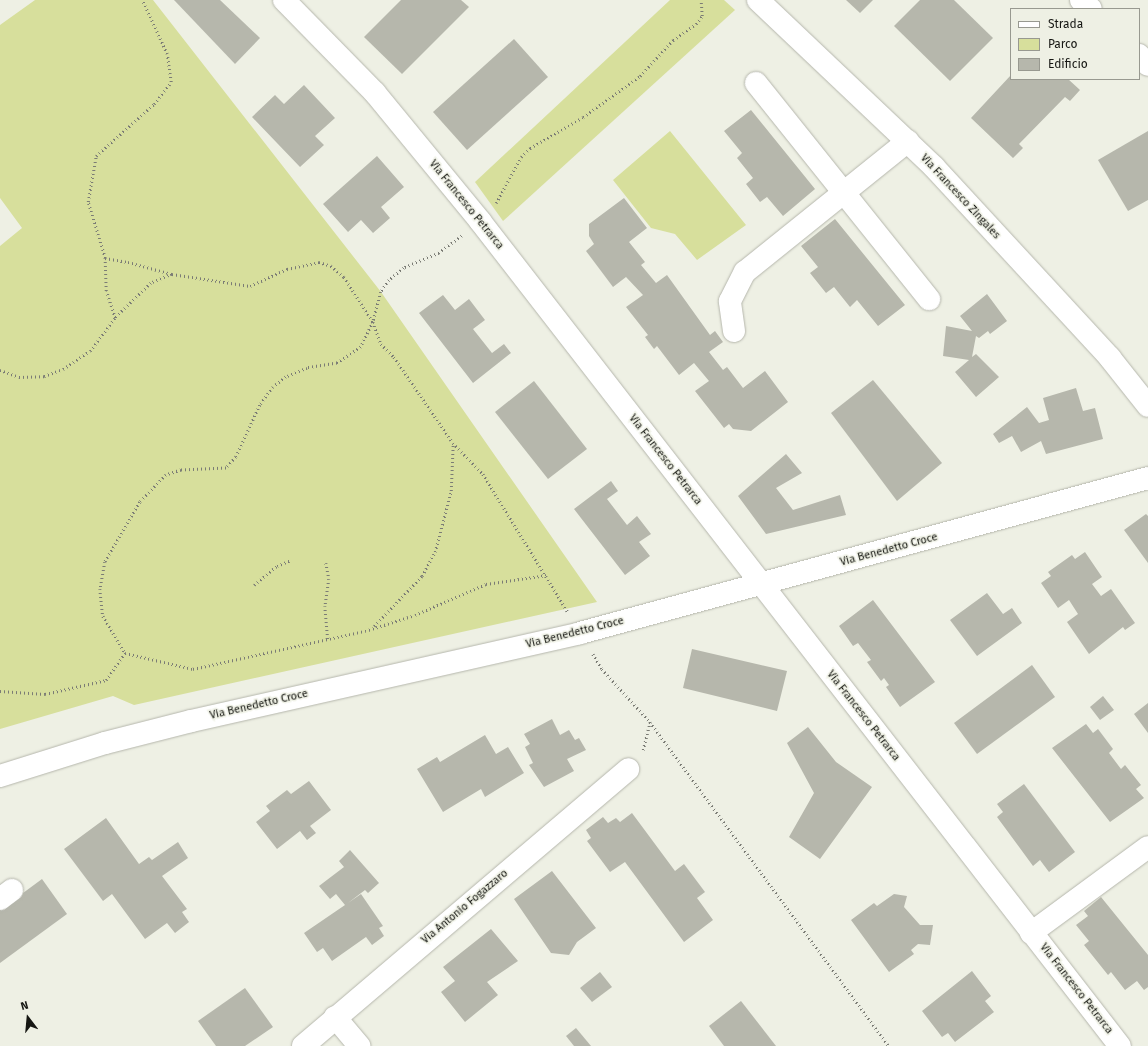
<!DOCTYPE html>
<style>
body{margin:0}
#map{position:relative;width:1148px;height:1046px;overflow:hidden;background:#eef0e4;font-family:"Fira Sans",sans-serif}
div>[style]{position:absolute}
[style*='--x']{left:calc(var(--x)*1px);top:calc(var(--y)*1px);width:calc(var(--w)*1px);rotate:calc(var(--a)*1deg)}
.green>*{inset:0;background:#d7df9c}
.building>*{inset:0;background:#b6b7ac}
.path>*{height:2.5px;margin-top:-1.25px;transform-origin:0;background:repeating-linear-gradient(90deg,#7b7c75 0 1px,transparent 0 4px)}
.roads{filter:drop-shadow(0 0 1px #b5b6ac) drop-shadow(0 0 1px #b5b6ac)}
.minor>*{height:22px;margin:-11px;padding:0 11px;transform-origin:11px;border-radius:11px;background:#fff}
span{translate:-50% -50%;white-space:nowrap;text-align:center;line-height:1.15;-webkit-text-stroke:3px #eef0e4;paint-order:stroke}
.street-label{font-size:11px;color:#161713}
.legend{position:absolute;left:1010px;top:8px;width:130px;height:72px;box-sizing:border-box;background:#eef0e4;border:1px solid #989990;margin:0;padding:5px 7px;list-style:none;font-size:12px;color:#161713}
.legend li{display:flex;align-items:center;gap:8px;height:20px}
.legend b{width:20px;border:1px solid #989990}
.north{position:absolute;left:8px;top:998px;width:40px;height:40px;-webkit-text-stroke:3px #eef0e4;paint-order:stroke;rotate:344deg;font-size:11px;font-weight:700;line-height:16px;text-align:center;color:#161713}
.north::after{content:'';display:block;margin:auto;width:14px;height:18px;background:#161713;clip-path:polygon(50% 0,100% 100%,50% 72%,0 100%)}
</style>
<div id="map">
<div class="green">
<i style="clip-path:polygon(35px 0,153px 0,381px 292px,597px 602px,134px 705px,113px 696px,0 729px,0 246px,22px 228px,0 198px,0 25px)"></i>
<i style="clip-path:polygon(670px 0,724px 0,735px 10px,503px 221px,475px 182px)"></i>
<i style="clip-path:polygon(670px 131px,746px 225px,697px 260px,675px 234px,651px 228px,613px 180px)"></i>
</div>
<div class="building">
<i style="clip-path:polygon(174px 0,220px 0,260px 38px,235px 64px)"></i>
<i style="clip-path:polygon(401px 0,461px 0,469px 7px,402px 74px,364px 37px)"></i>
<i style="clip-path:polygon(846px 0,873px 0,860px 13px)"></i>
<i style="clip-path:polygon(920px 0,954px 0,993px 38px,950px 81px,894px 26px)"></i>
<i style="clip-path:polygon(514px 39px,548px 77px,467px 150px,433px 112px)"></i>
<i style="clip-path:polygon(1011px 75px,1011px 79px,1068px 79px,1080px 90px,1070px 101px,1065px 97px,1019px 144px,1023px 148px,1013px 158px,971px 118px)"></i>
<i style="clip-path:polygon(304px 85px,335px 118px,315px 136px,324px 145px,300px 167px,252px 117px,275px 95px,284px 104px)"></i>
<i style="clip-path:polygon(751px 110px,815px 189px,783px 216px,767px 197px,760px 202px,746px 184px,753px 178px,737px 158px,742px 153px,724px 131px)"></i>
<i style="clip-path:polygon(1148px 131px,1148px 200px,1128px 211px,1098px 160px)"></i>
<i style="clip-path:polygon(377px 156px,404px 187px,381px 207px,390px 218px,373px 233px,361px 220px,348px 232px,323px 204px)"></i>
<i style="clip-path:polygon(624px 198px,647px 228px,629px 242px,645px 262px,641px 265px,656px 283px,667px 275px,710px 335px,715px 331px,723px 342px,709px 352px,723px 370px,727px 367px,743px 388px,765px 371px,788px 402px,751px 431px,733px 429px,729px 424px,724px 428px,695px 391px,709px 381px,694px 363px,679px 375px,657px 346px,654px 349px,645px 337px,648px 335px,626px 307px,643px 295px,626px 277px,613px 287px,586px 251px,594px 244px,589px 236px,589px 224px)"></i>
<i style="clip-path:polygon(835px 219px,905px 305px,878px 326px,857px 300px,850px 307px,834px 287px,826px 293px,810px 273px,818px 267px,801px 246px)"></i>
<i style="clip-path:polygon(987px 294px,1007px 321px,990px 334px,988px 331px,979px 338px,976px 336px,972px 357px,976px 354px,999px 377px,976px 397px,955px 372px,969px 360px,943px 356px,946px 326px,972px 331px,960px 316px)"></i>
<i style="clip-path:polygon(443px 295px,455px 310px,469px 299px,485px 320px,473px 329px,492px 353px,504px 344px,511px 353px,473px 383px,419px 313px)"></i>
<i style="clip-path:polygon(873px 380px,942px 463px,897px 501px,831px 413px)"></i>
<i style="clip-path:polygon(534px 381px,587px 449px,548px 479px,495px 412px)"></i>
<i style="clip-path:polygon(1076px 388px,1083px 411px,1095px 408px,1103px 439px,1046px 454px,1041px 441px,1021px 452px,1012px 436px,999px 443px,993px 434px,1027px 407px,1039px 423px,1049px 420px,1043px 398px)"></i>
<i style="clip-path:polygon(786px 454px,802px 473px,776px 488px,793px 510px,840px 495px,846px 515px,766px 534px,738px 496px)"></i>
<i style="clip-path:polygon(611px 481px,618px 491px,607px 499px,627px 525px,637px 516px,651px 534px,639px 542px,650px 556px,625px 575px,574px 509px)"></i>
<i style="clip-path:polygon(1146px 514px,1148px 516px,1148px 563px,1124px 530px)"></i>
<i style="clip-path:polygon(1085px 552px,1102px 577px,1092px 584px,1101px 596px,1111px 589px,1135px 623px,1125px 630px,1123px 627px,1089px 654px,1067px 622px,1078px 614px,1069px 600px,1058px 608px,1041px 583px,1051px 576px,1048px 572px,1072px 555px,1075px 559px)"></i>
<i style="clip-path:polygon(987px 593px,1003px 614px,1012px 608px,1022px 623px,977px 656px,950px 620px)"></i>
<i style="clip-path:polygon(873px 600px,935px 682px,900px 707px,886px 687px,889px 685px,884px 678px,881px 681px,867px 662px,871px 660px,858px 643px,853px 646px,839px 626px)"></i>
<i style="clip-path:polygon(692px 649px,787px 671px,777px 711px,683px 688px)"></i>
<i style="clip-path:polygon(1032px 665px,1055px 697px,977px 754px,954px 723px)"></i>
<i style="clip-path:polygon(1103px 696px,1114px 710px,1100px 720px,1090px 707px)"></i>
<i style="clip-path:polygon(1148px 703px,1148px 733px,1134px 714px)"></i>
<i style="clip-path:polygon(552px 719px,560px 735px,569px 730px,575px 740px,579px 738px,586px 750px,567px 759px,574px 771px,544px 787px,529px 765px,533px 763px,525px 747px,530px 744px,524px 734px)"></i>
<i style="clip-path:polygon(1086px 724px,1093px 733px,1098px 729px,1113px 749px,1109px 753px,1121px 769px,1125px 765px,1141px 785px,1136px 789px,1144px 798px,1110px 822px,1052px 748px)"></i>
<i style="clip-path:polygon(808px 727px,836px 762px,872px 787px,820px 859px,789px 837px,814px 793px,787px 743px)"></i>
<i style="clip-path:polygon(485px 735px,496px 754px,508px 747px,524px 773px,485px 797px,481px 789px,443px 812px,417px 769px,437px 757px,440px 762px)"></i>
<i style="clip-path:polygon(309px 781px,331px 810px,310px 826px,316px 833px,307px 840px,300px 831px,277px 849px,256px 822px,270px 811px,266px 806px,287px 790px,291px 794px)"></i>
<i style="clip-path:polygon(1024px 784px,1075px 852px,1049px 872px,1040px 860px,1033px 866px,997px 817px,1003px 812px,997px 804px)"></i>
<i style="clip-path:polygon(632px 813px,675px 871px,684px 864px,705px 892px,697px 898px,713px 920px,684px 942px,625px 862px,610px 872px,587px 841px,591px 838px,586px 830px,603px 817px,608px 823px,616px 818px,620px 822px)"></i>
<i style="clip-path:polygon(106px 818px,139px 864px,149px 857px,152px 860px,178px 842px,188px 858px,162px 876px,187px 909px,182px 912px,189px 922px,175px 933px,167px 923px,145px 939px,112px 894px,103px 901px,64px 849px)"></i>
<i style="clip-path:polygon(350px 850px,379px 883px,368px 893px,365px 890px,348px 903px,361px 894px,383px 926px,379px 928px,384px 936px,372px 945px,366px 937px,332px 961px,323px 948px,317px 952px,304px 933px,345px 905px,336px 894px,330px 899px,319px 886px,344px 867px,339px 861px)"></i>
<i style="clip-path:polygon(552px 871px,596px 928px,577px 942px,569px 955px,551px 953px,514px 899px)"></i>
<i style="clip-path:polygon(42px 879px,67px 914px,0 963px,0 910px)"></i>
<i style="clip-path:polygon(894px 894px,907px 896px,904px 907px,920px 925px,933px 925px,930px 945px,918px 944px,911px 950px,914px 954px,889px 972px,851px 920px,874px 903px,877px 906px)"></i>
<i style="clip-path:polygon(1101px 897px,1148px 955px,1148px 987px,1144px 990px,1137px 981px,1125px 990px,1111px 972px,1108px 975px,1084px 945px,1089px 941px,1076px 925px,1088px 916px,1084px 911px)"></i>
<i style="clip-path:polygon(491px 929px,518px 961px,487px 982px,498px 995px,465px 1022px,441px 992px,455px 981px,443px 967px)"></i>
<i style="clip-path:polygon(972px 971px,991px 996px,985px 1001px,994px 1012px,955px 1042px,948px 1033px,942px 1037px,922px 1011px)"></i>
<i style="clip-path:polygon(600px 972px,612px 987px,592px 1002px,580px 988px)"></i>
<i style="clip-path:polygon(245px 988px,273px 1027px,245px 1046px,216px 1046px,198px 1021px)"></i>
<i style="clip-path:polygon(741px 1001px,776px 1046px,724px 1046px,709px 1026px)"></i>
<i style="clip-path:polygon(576px 1028px,591px 1046px,574px 1046px,566px 1036px)"></i>
</div>
<div class="path">
<i style="--x:496;--y:203;--w:52;--a:-61.5"></i>
<i style="--x:521;--y:157;--w:13;--a:-45"></i>
<i style="--x:530;--y:148;--w:61;--a:-30.3"></i>
<i style="--x:583;--y:117;--w:70;--a:-35.7"></i>
<i style="--x:640;--y:76;--w:49;--a:-47.5"></i>
<i style="--x:673;--y:40;--w:28;--a:-35"></i>
<i style="--x:696;--y:24;--w:10;--a:-53"></i>
<i style="--x:702;--y:16;--w:16;--a:-94"></i>
<i style="--x:462;--y:236;--w:29;--a:144"></i>
<i style="--x:439;--y:253;--w:38;--a:157"></i>
<i style="--x:404;--y:268;--w:19;--a:141"></i>
<i style="--x:389;--y:280;--w:14;--a:124"></i>
<i style="--x:381;--y:292;--w:31;--a:105"></i>
<i style="--x:373;--y:322;--w:23;--a:70"></i>
<i style="--x:381;--y:344;--w:18;--a:45"></i>
<i style="--x:394;--y:357;--w:104;--a:55.5"></i>
<i style="--x:453;--y:443;--w:43;--a:45.9"></i>
<i style="--x:483;--y:474;--w:162;--a:58.4"></i>
<i style="--x:105;--y:258;--w:59;--a:-106.9"></i>
<i style="--x:88;--y:202;--w:47;--a:-80.1"></i>
<i style="--x:96;--y:156;--w:78;--a:-41.9"></i>
<i style="--x:154;--y:104;--w:28;--a:-52"></i>
<i style="--x:171;--y:82;--w:28;--a:-98"></i>
<i style="--x:167;--y:54;--w:60;--a:-114.8"></i>
<i style="--x:105;--y:258;--w:23;--a:10"></i>
<i style="--x:128;--y:262;--w:46;--a:15.3"></i>
<i style="--x:172;--y:274;--w:23;--a:157"></i>
<i style="--x:151;--y:283;--w:50;--a:135.8"></i>
<i style="--x:115;--y:318;--w:28;--a:-108"></i>
<i style="--x:106;--y:291;--w:33;--a:-92"></i>
<i style="--x:172;--y:274;--w:79;--a:8.7"></i>
<i style="--x:250;--y:286;--w:41;--a:-24.7"></i>
<i style="--x:287;--y:269;--w:33;--a:-12"></i>
<i style="--x:319;--y:262;--w:13;--a:18"></i>
<i style="--x:331;--y:266;--w:17;--a:40"></i>
<i style="--x:344;--y:277;--w:54;--a:57.2"></i>
<i style="--x:373;--y:322;--w:28;--a:116"></i>
<i style="--x:361;--y:347;--w:29;--a:146"></i>
<i style="--x:337;--y:363;--w:30;--a:171"></i>
<i style="--x:307;--y:368;--w:23;--a:157"></i>
<i style="--x:286;--y:377;--w:16;--a:142"></i>
<i style="--x:273;--y:387;--w:22;--a:126"></i>
<i style="--x:260;--y:405;--w:57;--a:114.8"></i>
<i style="--x:236;--y:457;--w:15;--a:132"></i>
<i style="--x:226;--y:468;--w:45;--a:177.5"></i>
<i style="--x:181;--y:470;--w:16;--a:162"></i>
<i style="--x:166;--y:475;--w:37;--a:134"></i>
<i style="--x:140;--y:502;--w:69;--a:120.3"></i>
<i style="--x:105;--y:562;--w:27;--a:100"></i>
<i style="--x:100;--y:589;--w:27;--a:84"></i>
<i style="--x:103;--y:616;--w:43;--a:59.3"></i>
<i style="--x:125;--y:653;--w:70;--a:13.2"></i>
<i style="--x:193;--y:669;--w:176;--a:-12.5"></i>
<i style="--x:365;--y:631;--w:52;--a:-17.7"></i>
<i style="--x:415;--y:615;--w:77;--a:-23.6"></i>
<i style="--x:486;--y:584;--w:62;--a:-8.4"></i>
<i style="--x:0;--y:370;--w:20;--a:20"></i>
<i style="--x:19;--y:377;--w:25;--a:-2"></i>
<i style="--x:44;--y:376;--w:20;--a:-20"></i>
<i style="--x:63;--y:369;--w:32;--a:-34"></i>
<i style="--x:90;--y:351;--w:41;--a:-52.9"></i>
<i style="--x:326;--y:563;--w:16;--a:79"></i>
<i style="--x:329;--y:579;--w:27;--a:98"></i>
<i style="--x:325;--y:606;--w:33;--a:85"></i>
<i style="--x:254;--y:585;--w:30;--a:-40"></i>
<i style="--x:277;--y:566;--w:15;--a:-23"></i>
<i style="--x:374;--y:626;--w:69;--a:-46.2"></i>
<i style="--x:422;--y:576;--w:27;--a:-62"></i>
<i style="--x:435;--y:552;--w:63;--a:-75.3"></i>
<i style="--x:451;--y:491;--w:47;--a:-87.6"></i>
<i style="--x:593;--y:654;--w:17;--a:59"></i>
<i style="--x:602;--y:669;--w:72;--a:47.8"></i>
<i style="--x:650;--y:722;--w:403;--a:53.6"></i>
<i style="--x:0;--y:691;--w:45;--a:3.8"></i>
<i style="--x:45;--y:694;--w:63;--a:-12.9"></i>
<i style="--x:106;--y:680;--w:33;--a:-55"></i>
<i style="--x:643;--y:750;--w:29;--a:-76"></i>
</div>
<div class="roads">
<div class="minor">
<i style="--x:284;--y:0;--w:130;--a:45.6"></i>
<i style="--x:375;--y:93;--w:166;--a:50.6"></i>
<i style="--x:480;--y:221;--w:1044;--a:52.2"></i>
<i style="--x:758;--y:0;--w:243;--a:43.5"></i>
<i style="--x:934;--y:167;--w:260;--a:47.3"></i>
<i style="--x:1110;--y:358;--w:61;--a:51.6"></i>
<i style="--x:1081;--y:0;--w:13;--a:42"></i>
<i style="--x:1139;--y:55;--w:13;--a:48"></i>
<i style="--x:756;--y:83;--w:277;--a:51.3"></i>
<i style="--x:734;--y:331;--w:30;--a:-98"></i>
<i style="--x:730;--y:301;--w:33;--a:-63"></i>
<i style="--x:745;--y:272;--w:209;--a:-38.8"></i>
<i style="--x:0;--y:776;--w:110;--a:-17.4"></i>
<i style="--x:105;--y:743;--w:89;--a:-14.3"></i>
<i style="--x:191;--y:721;--w:399;--a:-12.7"></i>
<i style="--x:580;--y:633;--w:589;--a:-15.26"></i>
<i style="--x:0;--y:899;--w:15;--a:-37"></i>
<i style="--x:1031;--y:933;--w:145;--a:-36.3"></i>
<i style="--x:335;--y:1017;--w:38;--a:50"></i>
<i style="--x:303;--y:1046;--w:427;--a:-40.4"></i>
</div>
</div>
<div class="street-label">
<span style="left:960px;top:197px;rotate:47deg">Via Francesco Zingales</span>
<span style="left:466px;top:205px;rotate:51deg">Via Francesco Petrarca</span>
<span style="left:665px;top:460px;rotate:52deg">Via Francesco Petrarca</span>
<span style="left:889px;top:550px;rotate:-15deg">Via Benedetto Croce</span>
<span style="left:575px;top:633px;rotate:-14deg">Via Benedetto Croce</span>
<span style="left:259px;top:705px;rotate:-13deg">Via Benedetto Croce</span>
<span style="left:863px;top:716px;rotate:52deg">Via Francesco Petrarca</span>
<span style="left:465px;top:907px;rotate:-40deg">Via Antonio Fogazzaro</span>
<span style="left:1076px;top:989px;rotate:52deg">Via Francesco Petrarca</span>
</div>
<ul class="legend">
<li><b style="height:5px;background:#fff"></b>Strada</li>
<li><b style="height:11px;background:#d7df9c"></b>Parco</li>
<li><b style="height:11px;background:#b6b7ac"></b>Edificio</li>
</ul>
<div class="north">N</div>
</div>
